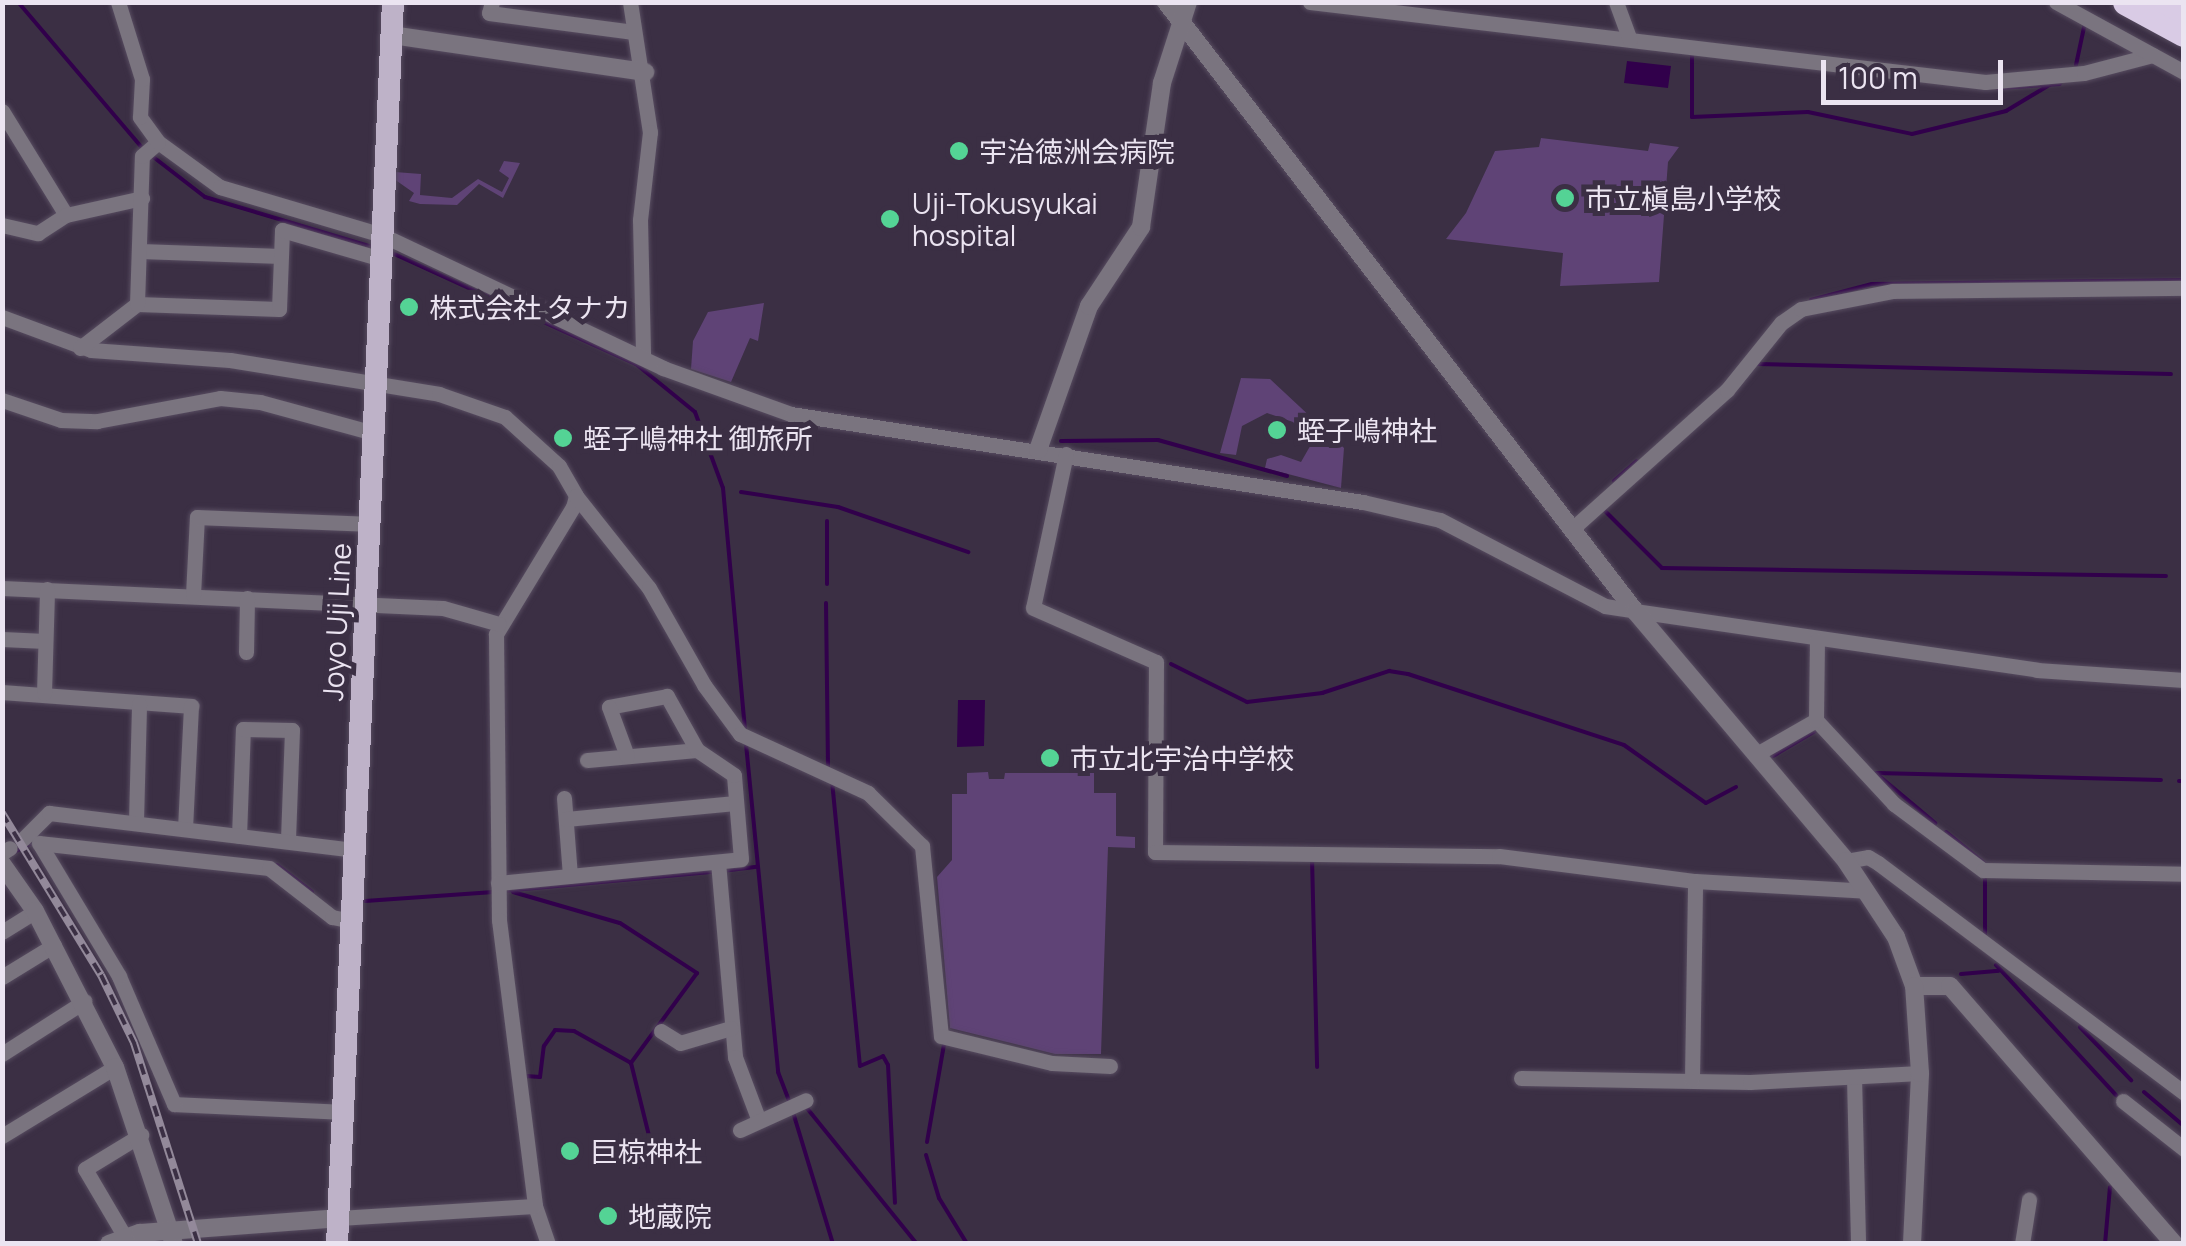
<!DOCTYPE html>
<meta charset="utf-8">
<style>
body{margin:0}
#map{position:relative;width:2186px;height:1246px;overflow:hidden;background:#3b2f44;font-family:Manrope,"Noto Sans JP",sans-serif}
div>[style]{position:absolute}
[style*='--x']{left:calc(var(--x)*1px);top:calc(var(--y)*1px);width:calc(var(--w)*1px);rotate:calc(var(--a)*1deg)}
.green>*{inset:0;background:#5f4376}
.water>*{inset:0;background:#31004b}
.stream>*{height:4px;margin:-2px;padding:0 2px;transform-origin:2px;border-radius:2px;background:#31004b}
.roads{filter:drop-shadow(0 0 2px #574c60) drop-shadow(0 0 2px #574c60)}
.minor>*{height:15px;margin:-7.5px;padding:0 7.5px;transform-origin:7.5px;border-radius:7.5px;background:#7a747f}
.tertiary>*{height:18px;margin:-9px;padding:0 9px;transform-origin:9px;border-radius:9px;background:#7a747f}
.primary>*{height:22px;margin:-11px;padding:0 11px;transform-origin:11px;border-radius:11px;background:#beb2c8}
.motorway>*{height:28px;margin:-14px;padding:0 14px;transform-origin:14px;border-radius:14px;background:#d9cbe5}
.rail>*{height:8px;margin-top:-4px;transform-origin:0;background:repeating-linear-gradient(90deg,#3b2f44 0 11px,#93899a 0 22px);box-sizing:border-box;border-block:2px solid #93899a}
.dots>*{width:28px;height:28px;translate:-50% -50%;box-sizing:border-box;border:5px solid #3b2f44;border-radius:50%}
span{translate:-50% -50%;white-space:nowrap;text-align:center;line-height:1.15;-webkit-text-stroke:10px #3b2f44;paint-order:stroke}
.poi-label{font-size:28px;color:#ebe4f1}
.left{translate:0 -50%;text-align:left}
.street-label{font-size:28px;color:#ebe4f1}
.frame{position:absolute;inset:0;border:5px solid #ebe4f1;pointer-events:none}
.scale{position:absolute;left:1821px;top:60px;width:182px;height:45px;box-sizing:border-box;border:5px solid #ebe4f1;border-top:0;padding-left:12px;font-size:30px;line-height:35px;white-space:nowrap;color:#ebe4f1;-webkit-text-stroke:8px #3b2f44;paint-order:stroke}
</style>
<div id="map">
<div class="green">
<i style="clip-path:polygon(1541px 138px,1648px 151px,1650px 143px,1679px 147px,1668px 162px,1659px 282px,1560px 286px,1563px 253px,1446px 239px,1466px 213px,1495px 151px,1539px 147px)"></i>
<i style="clip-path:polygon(504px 161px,520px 163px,503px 198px,479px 184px,457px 205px,420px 204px,409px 201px,414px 193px,394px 179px,395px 172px,421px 174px,420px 195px,452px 198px,478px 179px,502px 192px,509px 178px,499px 171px)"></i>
<i style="clip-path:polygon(764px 303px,758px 341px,750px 338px,731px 382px,691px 369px,693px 341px,708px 312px)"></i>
<i style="clip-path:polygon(1241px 378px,1270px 379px,1344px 448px,1341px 488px,1265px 468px,1267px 459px,1281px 455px,1301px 462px,1313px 441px,1293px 422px,1267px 413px,1242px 426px,1236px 455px,1220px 453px)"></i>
<i style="clip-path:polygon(988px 772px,989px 779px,1004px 779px,1005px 773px,1094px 773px,1094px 793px,1116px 793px,1116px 836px,1135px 837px,1135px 848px,1108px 847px,1101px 1054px,1055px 1054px,950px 1028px,937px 877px,952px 860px,952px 794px,967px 794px,967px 773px)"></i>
</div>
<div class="water">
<i style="clip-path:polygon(1627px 61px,1671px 66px,1668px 88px,1624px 83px)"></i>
<i style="clip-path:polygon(958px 700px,985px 700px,984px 746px,957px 747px)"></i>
</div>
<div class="stream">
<i style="--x:18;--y:2;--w:194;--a:49.6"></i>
<i style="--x:1692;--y:54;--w:63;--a:90"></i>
<i style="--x:1692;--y:117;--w:116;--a:-2.5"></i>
<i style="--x:1808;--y:112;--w:106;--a:11.9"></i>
<i style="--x:1912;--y:134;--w:97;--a:-13.7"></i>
<i style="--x:2006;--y:111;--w:52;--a:-31"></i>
<i style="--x:2076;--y:65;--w:40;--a:-78"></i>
<i style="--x:1998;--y:88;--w:62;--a:-3.7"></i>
<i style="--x:152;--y:156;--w:67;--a:37.7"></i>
<i style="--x:205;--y:197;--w:178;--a:16.6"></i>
<i style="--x:390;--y:252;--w:270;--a:24.5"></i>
<i style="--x:636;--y:364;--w:76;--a:39.1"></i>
<i style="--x:695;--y:412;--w:81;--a:69.8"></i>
<i style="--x:723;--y:488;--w:242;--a:84.8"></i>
<i style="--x:1811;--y:300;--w:63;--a:-14.7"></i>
<i style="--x:1872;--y:284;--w:312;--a:-0.7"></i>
<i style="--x:1757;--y:364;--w:414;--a:1.4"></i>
<i style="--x:1061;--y:441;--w:97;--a:-0.6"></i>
<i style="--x:1158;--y:440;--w:134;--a:15.6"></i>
<i style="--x:1614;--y:481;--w:30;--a:-41"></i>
<i style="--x:741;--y:492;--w:98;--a:8.8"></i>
<i style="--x:838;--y:507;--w:138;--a:19.1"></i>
<i style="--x:1604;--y:510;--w:82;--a:45"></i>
<i style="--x:1662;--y:568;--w:504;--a:0.91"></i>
<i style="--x:827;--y:584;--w:63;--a:-90"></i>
<i style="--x:826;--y:603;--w:164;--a:89.3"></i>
<i style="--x:1171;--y:664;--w:85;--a:26.6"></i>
<i style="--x:1247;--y:702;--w:76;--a:-6.8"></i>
<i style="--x:1322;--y:693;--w:71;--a:-18.2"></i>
<i style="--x:1389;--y:671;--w:19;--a:9"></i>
<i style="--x:1408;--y:674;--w:227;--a:18.2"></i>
<i style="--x:1624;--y:745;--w:100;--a:35.3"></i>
<i style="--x:1706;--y:803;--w:34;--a:-28"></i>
<i style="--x:746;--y:744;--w:330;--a:84.4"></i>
<i style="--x:778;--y:1072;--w:30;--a:69"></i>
<i style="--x:1773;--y:756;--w:49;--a:-30.8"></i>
<i style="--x:1876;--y:773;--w:285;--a:1.4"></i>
<i style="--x:1878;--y:775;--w:75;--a:40.1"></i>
<i style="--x:832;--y:781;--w:286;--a:84.4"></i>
<i style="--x:860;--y:1066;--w:25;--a:-23"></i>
<i style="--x:883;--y:1056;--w:10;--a:61"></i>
<i style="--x:888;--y:1065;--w:138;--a:87.1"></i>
<i style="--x:2179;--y:781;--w:5;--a:0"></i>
<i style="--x:1946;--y:832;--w:49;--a:39.2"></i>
<i style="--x:7;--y:856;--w:32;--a:-28"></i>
<i style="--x:1312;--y:858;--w:209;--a:88.6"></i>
<i style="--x:277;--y:865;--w:44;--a:37.6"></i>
<i style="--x:722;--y:871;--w:35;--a:-7"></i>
<i style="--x:503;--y:891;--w:211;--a:-5.2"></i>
<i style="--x:513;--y:892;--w:111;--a:16.2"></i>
<i style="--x:620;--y:923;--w:92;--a:33"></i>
<i style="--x:697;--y:973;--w:112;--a:126.3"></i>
<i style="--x:365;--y:901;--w:129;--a:-4"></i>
<i style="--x:1985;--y:934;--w:58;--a:-90"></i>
<i style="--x:1996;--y:965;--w:177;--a:47.3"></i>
<i style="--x:1961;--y:974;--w:38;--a:-5"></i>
<i style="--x:2080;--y:1027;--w:74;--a:46.1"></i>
<i style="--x:526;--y:1076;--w:14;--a:4"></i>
<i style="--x:540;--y:1077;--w:31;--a:-83"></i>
<i style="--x:544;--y:1046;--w:19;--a:-55"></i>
<i style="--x:555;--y:1030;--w:19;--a:3"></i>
<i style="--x:574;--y:1031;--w:65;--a:29.3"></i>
<i style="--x:631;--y:1063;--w:100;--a:76.1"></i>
<i style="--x:655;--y:1160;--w:17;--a:159"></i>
<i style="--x:2144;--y:1092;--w:52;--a:40.4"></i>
<i style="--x:806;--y:1107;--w:176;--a:51"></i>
<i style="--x:792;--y:1109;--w:141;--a:73.1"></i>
<i style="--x:927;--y:1142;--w:98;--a:-80.1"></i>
<i style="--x:926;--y:1155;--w:45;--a:73.2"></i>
<i style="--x:939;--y:1198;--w:52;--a:58.5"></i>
<i style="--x:2105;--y:1244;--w:57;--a:-85"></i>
</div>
<div class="roads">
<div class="minor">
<i style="--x:492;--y:2;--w:11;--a:105"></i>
<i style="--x:489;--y:13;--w:146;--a:7.5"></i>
<i style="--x:630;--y:2;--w:132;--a:81.3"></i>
<i style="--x:650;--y:132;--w:89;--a:96.5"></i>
<i style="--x:640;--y:220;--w:133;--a:88.7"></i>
<i style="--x:1310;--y:2;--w:680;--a:6.76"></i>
<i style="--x:1985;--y:82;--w:99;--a:-5.2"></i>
<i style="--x:2084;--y:73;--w:71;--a:-14.6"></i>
<i style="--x:1616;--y:2;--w:40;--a:69.8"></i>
<i style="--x:2056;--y:2;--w:146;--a:28.7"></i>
<i style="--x:2;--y:111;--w:122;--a:58.4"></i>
<i style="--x:158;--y:142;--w:77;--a:36"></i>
<i style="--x:220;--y:187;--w:169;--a:16.5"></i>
<i style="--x:382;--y:235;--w:311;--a:25.3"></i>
<i style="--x:663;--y:368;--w:136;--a:19.8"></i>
<i style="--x:791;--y:414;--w:579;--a:8.75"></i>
<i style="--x:1363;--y:502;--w:79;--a:13.2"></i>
<i style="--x:1440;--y:520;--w:186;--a:27.5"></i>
<i style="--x:1605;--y:606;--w:30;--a:9"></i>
<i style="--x:1635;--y:611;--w:406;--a:8.3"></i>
<i style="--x:2037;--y:670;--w:147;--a:3.9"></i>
<i style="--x:2;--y:225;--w:37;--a:13"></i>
<i style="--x:38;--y:233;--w:33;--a:-33"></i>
<i style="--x:66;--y:215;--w:78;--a:-12.6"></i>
<i style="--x:140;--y:251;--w:141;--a:2"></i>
<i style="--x:137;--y:304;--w:142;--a:2"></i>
<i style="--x:279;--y:309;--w:79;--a:-87.8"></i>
<i style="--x:282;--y:230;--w:103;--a:16.3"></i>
<i style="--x:2;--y:317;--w:95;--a:20.3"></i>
<i style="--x:91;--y:350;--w:139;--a:4.1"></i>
<i style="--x:230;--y:360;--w:212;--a:9.2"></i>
<i style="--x:439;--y:394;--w:70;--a:19.2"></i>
<i style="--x:505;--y:417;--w:73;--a:42.2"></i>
<i style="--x:559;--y:466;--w:34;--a:60"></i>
<i style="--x:576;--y:496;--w:11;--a:105"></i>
<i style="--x:573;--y:507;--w:149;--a:121.2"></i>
<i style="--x:496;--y:634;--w:286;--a:89.4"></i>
<i style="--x:499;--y:920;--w:288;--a:82.8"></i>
<i style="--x:535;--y:1206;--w:40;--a:71.1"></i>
<i style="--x:80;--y:348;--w:72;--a:-37.7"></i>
<i style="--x:137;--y:304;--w:148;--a:-88.1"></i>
<i style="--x:142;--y:156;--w:21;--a:-41"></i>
<i style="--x:158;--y:142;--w:31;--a:-126"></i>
<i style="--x:140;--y:117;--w:38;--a:-87"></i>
<i style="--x:142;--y:79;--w:81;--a:-107.3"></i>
<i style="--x:2;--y:400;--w:62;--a:18.7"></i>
<i style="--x:61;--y:420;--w:36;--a:2"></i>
<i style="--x:97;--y:421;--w:125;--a:-10.6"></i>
<i style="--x:220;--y:398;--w:40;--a:5.7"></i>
<i style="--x:260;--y:402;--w:118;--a:15.2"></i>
<i style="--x:1066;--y:454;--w:157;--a:102.1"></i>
<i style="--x:1033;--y:608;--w:134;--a:23.7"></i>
<i style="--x:1156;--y:662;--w:190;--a:90.3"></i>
<i style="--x:1155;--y:852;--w:344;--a:0.7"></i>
<i style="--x:1499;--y:856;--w:198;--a:7.3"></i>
<i style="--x:1695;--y:881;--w:171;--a:3.3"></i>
<i style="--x:576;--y:496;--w:117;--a:51.6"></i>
<i style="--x:649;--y:588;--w:112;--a:60.4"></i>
<i style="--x:704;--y:685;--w:61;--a:53.7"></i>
<i style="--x:740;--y:734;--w:141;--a:24.7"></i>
<i style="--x:868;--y:793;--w:76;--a:44.5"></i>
<i style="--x:922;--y:846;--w:191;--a:84.3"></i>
<i style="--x:941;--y:1036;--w:114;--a:13.7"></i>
<i style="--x:1052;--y:1063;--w:58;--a:3"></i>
<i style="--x:1572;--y:529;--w:208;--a:-41.9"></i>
<i style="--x:1727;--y:390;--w:86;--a:-51.1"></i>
<i style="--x:1781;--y:323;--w:24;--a:-35"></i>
<i style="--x:1801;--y:309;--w:94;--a:-11.1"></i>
<i style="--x:1893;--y:291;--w:291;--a:-0.6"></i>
<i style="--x:2;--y:588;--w:441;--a:2.6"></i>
<i style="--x:443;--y:608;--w:58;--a:15.9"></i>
<i style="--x:193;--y:595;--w:78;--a:-87.1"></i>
<i style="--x:197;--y:517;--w:174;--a:2.3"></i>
<i style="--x:2;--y:639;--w:43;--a:2.7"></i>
<i style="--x:246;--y:652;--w:54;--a:-88.9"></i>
<i style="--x:2;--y:692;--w:190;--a:4.2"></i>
<i style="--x:191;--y:706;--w:122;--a:92.8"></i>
<i style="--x:44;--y:693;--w:104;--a:-88.3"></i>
<i style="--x:1816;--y:720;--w:115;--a:47.1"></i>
<i style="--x:1894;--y:804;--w:111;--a:36.6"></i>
<i style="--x:1983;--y:870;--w:201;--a:1.1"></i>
<i style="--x:1755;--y:755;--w:70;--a:-29.8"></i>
<i style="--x:1816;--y:720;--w:80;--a:-89.3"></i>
<i style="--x:587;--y:760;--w:110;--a:-5.2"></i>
<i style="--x:564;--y:798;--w:78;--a:85.6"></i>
<i style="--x:566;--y:819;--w:170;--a:-5.4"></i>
<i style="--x:136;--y:821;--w:117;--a:-88.5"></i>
<i style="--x:239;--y:836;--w:107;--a:-87.9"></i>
<i style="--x:243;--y:729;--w:49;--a:1.2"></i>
<i style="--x:292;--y:730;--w:111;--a:92.1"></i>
<i style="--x:23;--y:839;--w:37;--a:-45"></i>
<i style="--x:49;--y:813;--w:309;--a:6.9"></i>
<i style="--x:2;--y:853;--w:9;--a:-32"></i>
<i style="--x:1846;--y:861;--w:22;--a:-10"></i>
<i style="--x:1868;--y:857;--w:12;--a:31"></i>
<i style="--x:1878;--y:863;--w:383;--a:36.9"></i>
<i style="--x:718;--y:862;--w:196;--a:85"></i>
<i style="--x:735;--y:1057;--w:68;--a:69.4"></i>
<i style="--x:498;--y:883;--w:244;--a:-5.6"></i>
<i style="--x:741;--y:859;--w:84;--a:-94.8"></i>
<i style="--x:734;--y:775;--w:45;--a:-146"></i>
<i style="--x:697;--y:750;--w:62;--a:-119.1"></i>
<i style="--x:667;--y:696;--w:59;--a:169.3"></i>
<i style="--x:609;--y:707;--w:52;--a:69.8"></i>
<i style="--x:2;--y:932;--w:39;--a:-32"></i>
<i style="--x:2;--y:977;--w:61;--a:-31.6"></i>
<i style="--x:661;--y:1031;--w:22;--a:32"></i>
<i style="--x:680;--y:1043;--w:53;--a:-16.4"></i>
<i style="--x:2;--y:1054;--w:98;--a:-32.6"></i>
<i style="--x:1854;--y:1077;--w:167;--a:88.6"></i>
<i style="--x:1521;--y:1078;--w:229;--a:1"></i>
<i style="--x:1750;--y:1082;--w:170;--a:-3"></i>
<i style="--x:1692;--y:1079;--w:198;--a:-89.1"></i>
<i style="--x:2123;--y:1101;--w:78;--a:38.2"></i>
<i style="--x:343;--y:1112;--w:169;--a:-177.3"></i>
<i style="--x:174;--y:1104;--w:139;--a:-113.3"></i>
<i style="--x:119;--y:976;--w:155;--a:-121"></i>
<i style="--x:39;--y:843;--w:231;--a:6.2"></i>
<i style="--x:269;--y:868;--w:80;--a:37.9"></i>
<i style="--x:332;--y:917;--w:20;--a:11"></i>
<i style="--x:740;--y:1130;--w:72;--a:-24.4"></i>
<i style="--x:2;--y:1136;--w:132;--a:-31.4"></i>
<i style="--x:338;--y:1218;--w:197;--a:-3.5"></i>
<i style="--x:125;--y:1237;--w:79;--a:-120.5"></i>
<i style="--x:85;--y:1169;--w:66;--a:-31.3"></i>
<i style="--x:2022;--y:1244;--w:45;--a:-81"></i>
</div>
<div class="tertiary">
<i style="--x:1166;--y:2;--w:769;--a:52.4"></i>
<i style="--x:1635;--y:611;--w:327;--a:49.8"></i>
<i style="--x:1846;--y:861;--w:91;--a:56.7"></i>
<i style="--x:1896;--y:937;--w:52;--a:69.8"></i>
<i style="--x:1914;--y:986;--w:36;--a:0"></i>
<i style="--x:1950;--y:986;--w:342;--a:49"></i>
<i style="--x:391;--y:35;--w:257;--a:8.3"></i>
<i style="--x:1038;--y:450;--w:153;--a:-70.5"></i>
<i style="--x:1089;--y:306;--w:95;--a:-56.6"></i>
<i style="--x:1141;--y:227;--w:146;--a:-81.7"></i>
<i style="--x:1162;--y:83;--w:85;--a:-72.2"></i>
<i style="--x:2;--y:864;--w:57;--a:54.9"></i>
<i style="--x:35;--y:911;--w:175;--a:62.9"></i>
<i style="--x:115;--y:1067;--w:187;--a:71.6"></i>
<i style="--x:109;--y:1244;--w:33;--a:-20"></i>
<i style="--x:140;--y:1233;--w:199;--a:-4.3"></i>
<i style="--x:1912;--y:1244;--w:171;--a:-87.3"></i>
<i style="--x:1920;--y:1073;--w:87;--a:-93.9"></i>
</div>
<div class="primary">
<i style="--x:337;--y:1244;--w:1243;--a:-87.42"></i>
</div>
<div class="motorway">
<i style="--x:2127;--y:2;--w:65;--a:28.5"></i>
<i style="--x:2169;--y:2;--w:17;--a:28"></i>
</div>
</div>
<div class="rail">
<i style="--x:2;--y:813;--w:190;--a:58.6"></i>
<i style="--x:101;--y:975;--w:76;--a:64.1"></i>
<i style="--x:134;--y:1043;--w:211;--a:72.3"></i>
</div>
<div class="dots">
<i style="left:959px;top:151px;background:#54d395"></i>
<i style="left:1565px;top:198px;background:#54d395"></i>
<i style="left:890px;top:219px;background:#54d395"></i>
<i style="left:409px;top:307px;background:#54d395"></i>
<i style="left:1277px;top:430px;background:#54d395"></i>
<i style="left:563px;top:438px;background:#54d395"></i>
<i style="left:1050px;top:758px;background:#54d395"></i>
<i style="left:570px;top:1151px;background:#54d395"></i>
<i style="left:608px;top:1216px;background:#54d395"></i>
</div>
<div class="poi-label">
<span class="left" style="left:979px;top:151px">宇治徳洲会病院</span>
<span class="left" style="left:1585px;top:198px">市立槇島小学校</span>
<span class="left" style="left:912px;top:219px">Uji-Tokusyukai<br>hospital</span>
<span class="left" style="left:429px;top:307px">株式会社 タナカ</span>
<span class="left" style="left:1297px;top:430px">蛭子嶋神社</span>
<span class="left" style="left:583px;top:438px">蛭子嶋神社 御旅所</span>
<span class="left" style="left:1070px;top:758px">市立北宇治中学校</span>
<span class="left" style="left:590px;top:1151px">巨椋神社</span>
<span class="left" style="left:628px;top:1216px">地蔵院</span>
</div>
<div class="street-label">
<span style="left:336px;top:622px;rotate:-87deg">Joyo Uji Line</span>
</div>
<div class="frame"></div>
<div class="scale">100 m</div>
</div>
